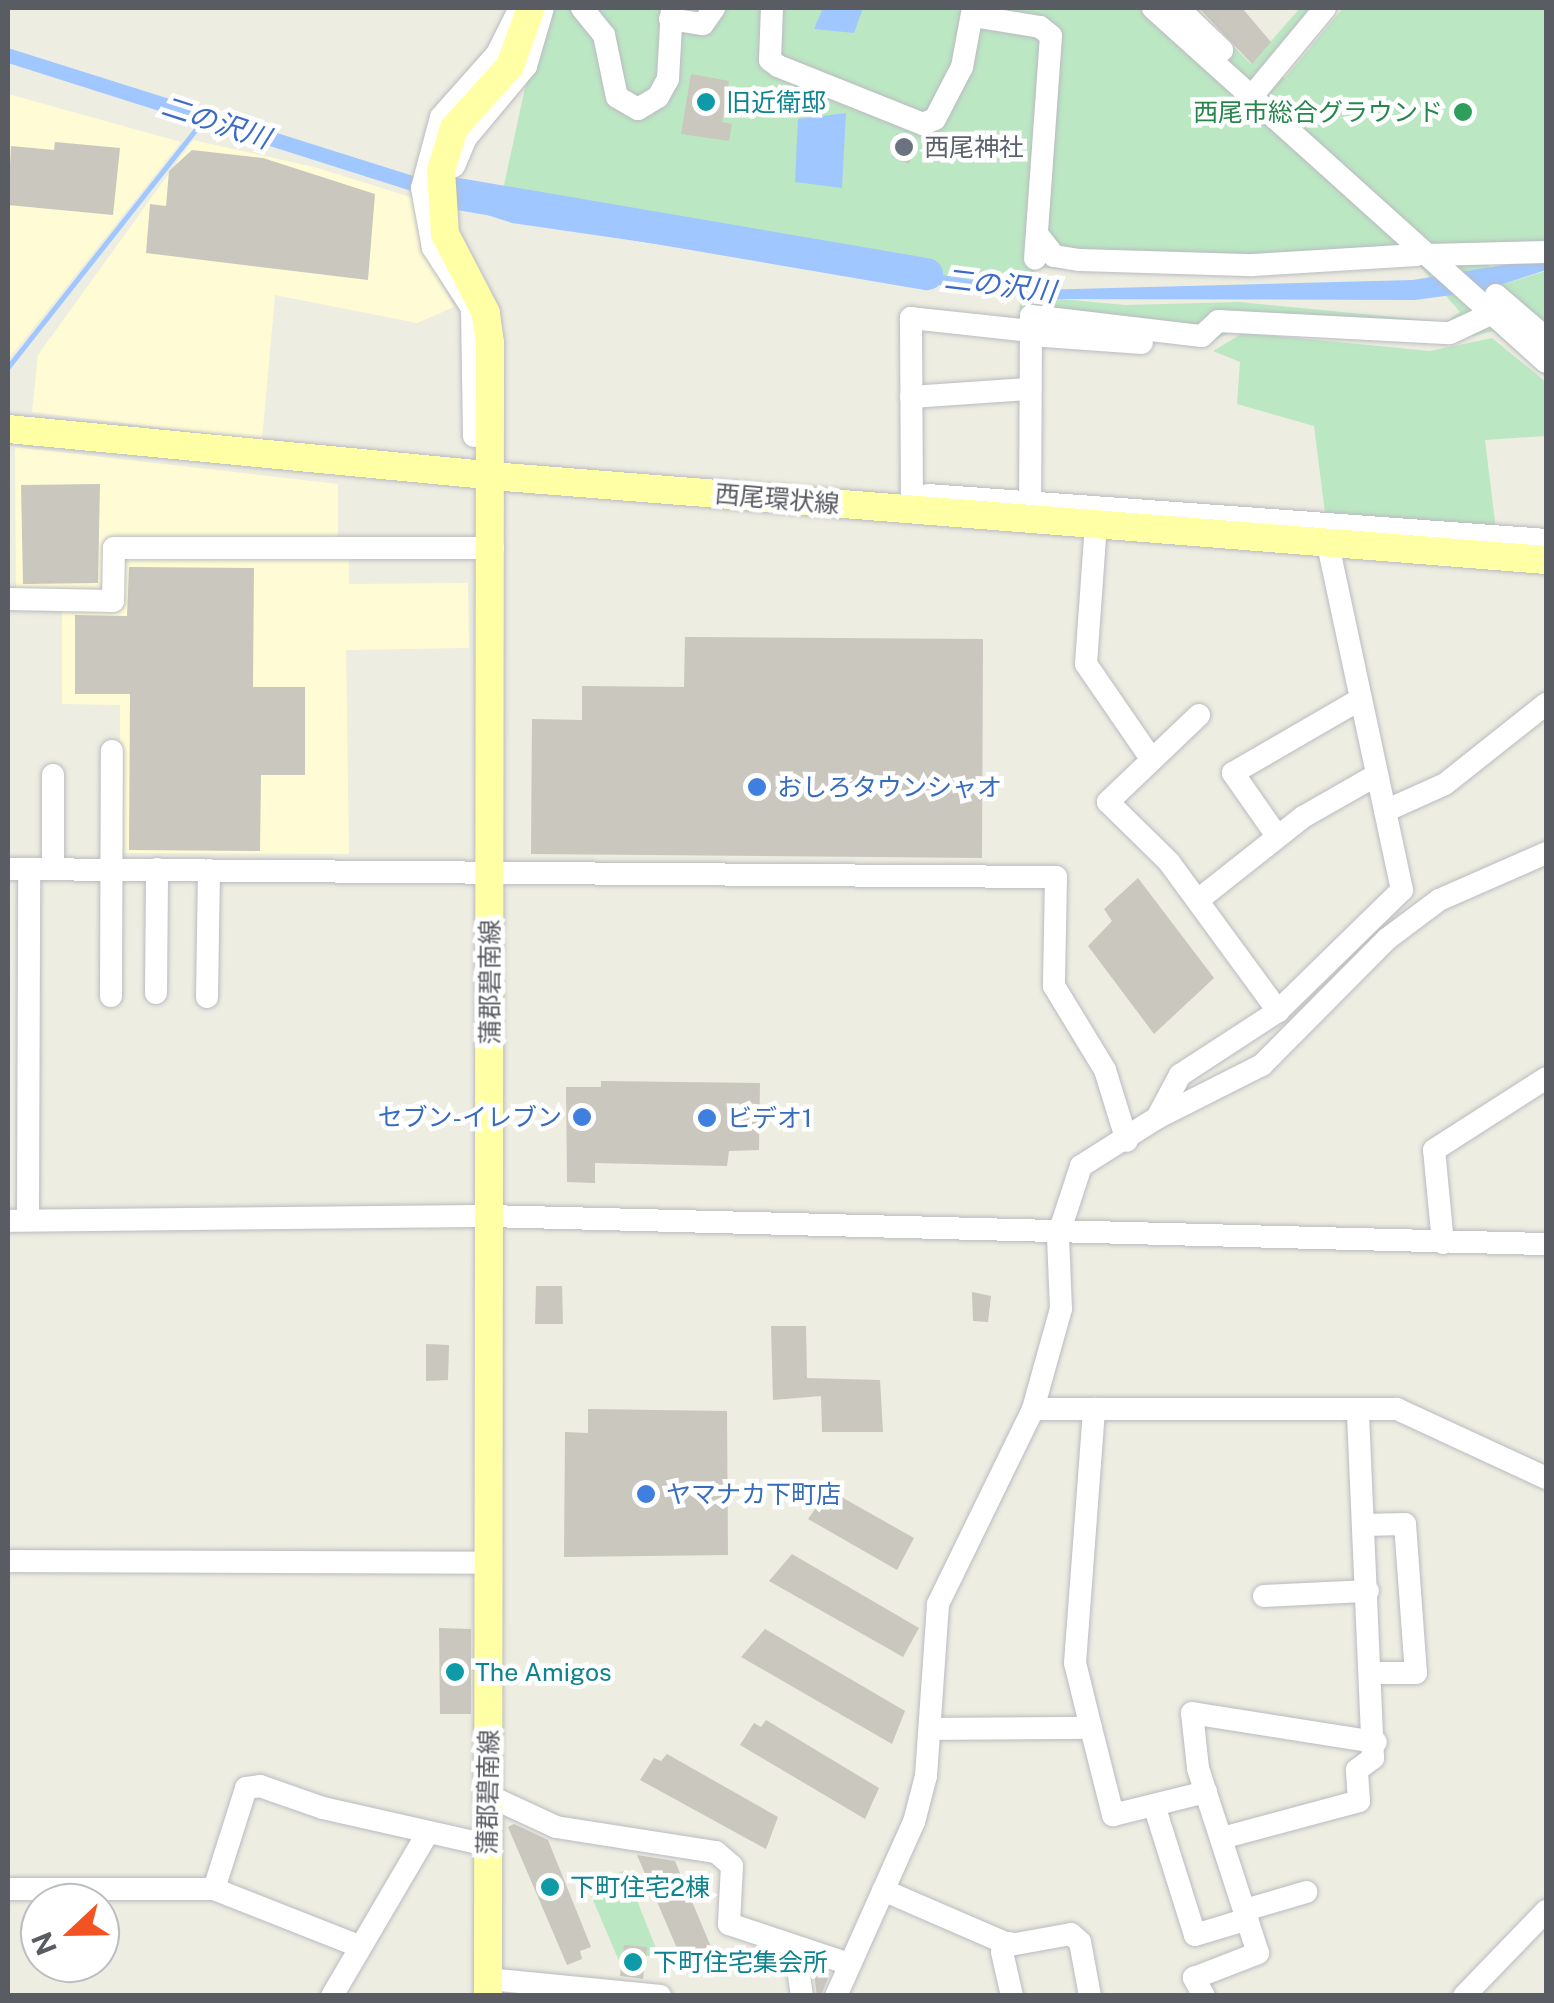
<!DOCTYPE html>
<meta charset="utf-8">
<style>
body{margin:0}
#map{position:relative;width:1554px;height:2003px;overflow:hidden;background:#eeede1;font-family:"Public Sans","Noto Sans JP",sans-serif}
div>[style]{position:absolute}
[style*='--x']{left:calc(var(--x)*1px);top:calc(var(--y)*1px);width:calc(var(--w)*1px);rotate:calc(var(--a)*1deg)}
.commercial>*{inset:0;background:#fffcd5}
.green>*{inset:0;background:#bce7c3}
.water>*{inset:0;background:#a0c7ff}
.stream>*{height:5px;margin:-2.5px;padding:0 2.5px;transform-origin:2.5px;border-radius:2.5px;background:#a0c7ff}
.river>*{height:32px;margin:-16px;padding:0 16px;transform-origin:16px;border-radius:16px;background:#a0c7ff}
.building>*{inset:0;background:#c9c7be}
.roads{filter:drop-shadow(0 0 2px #b9bbc1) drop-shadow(0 0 2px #b9bbc1)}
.minor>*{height:22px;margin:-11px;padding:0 11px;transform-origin:11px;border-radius:11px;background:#fff}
.major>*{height:28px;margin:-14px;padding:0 14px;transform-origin:14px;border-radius:14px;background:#ffffa5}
.dots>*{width:28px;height:28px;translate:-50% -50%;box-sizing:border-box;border:5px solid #fff;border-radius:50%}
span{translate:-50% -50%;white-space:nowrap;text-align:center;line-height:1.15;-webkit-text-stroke:9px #fff;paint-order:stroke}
.culture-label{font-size:25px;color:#0d838f}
.left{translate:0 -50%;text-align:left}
.leisure-label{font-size:25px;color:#27864d}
.right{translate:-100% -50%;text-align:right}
.worship-label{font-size:25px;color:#5b616d}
.street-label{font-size:25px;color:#5a5c63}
.shop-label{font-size:25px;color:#366cbe}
.water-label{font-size:28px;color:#3c6ac9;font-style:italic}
.frame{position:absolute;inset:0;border:10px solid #5a5c63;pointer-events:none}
.north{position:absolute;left:20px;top:1883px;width:100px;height:100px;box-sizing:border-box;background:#fff;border:2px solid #bdbec1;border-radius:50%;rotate:248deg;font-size:28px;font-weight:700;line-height:40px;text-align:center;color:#5a5c63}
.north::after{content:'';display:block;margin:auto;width:35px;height:45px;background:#f35322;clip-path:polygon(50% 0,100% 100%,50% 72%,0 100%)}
</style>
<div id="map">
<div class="commercial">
<i style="clip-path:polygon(8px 94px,181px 142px,8px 360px)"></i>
<i style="clip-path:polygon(193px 140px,314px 167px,417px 199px,434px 270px,454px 307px,417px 323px,275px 295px,262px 440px,32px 412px,38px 355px)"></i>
<i style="clip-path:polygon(15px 447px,338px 484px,338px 552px,349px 553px,349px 584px,468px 583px,469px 648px,346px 650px,349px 854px,120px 853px,120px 705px,62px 704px,62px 593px,16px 592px)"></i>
</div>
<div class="green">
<i style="clip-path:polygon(542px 8px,1196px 8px,1251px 64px,1300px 8px,1319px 8px,1268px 71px,1285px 78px,1343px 8px,1546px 8px,1546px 247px,1485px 261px,1504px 284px,1546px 271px,1546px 377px,1493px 331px,1454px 341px,1402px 342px,1241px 327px,1205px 345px,1022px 324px,1018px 295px,1125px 305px,1239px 302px,1446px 322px,1460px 312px,1417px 263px,1279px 274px,1035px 268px,1031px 294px,497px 218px)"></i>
<i style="clip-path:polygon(1243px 333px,1430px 351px,1492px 338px,1546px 382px,1546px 436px,1485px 440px,1495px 522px,1490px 540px,1327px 529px,1314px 426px,1237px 404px,1240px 362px,1213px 351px)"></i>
<i style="clip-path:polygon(625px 1870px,659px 1956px,627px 1956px,622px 1968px,587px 1886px)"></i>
</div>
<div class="water">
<i style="clip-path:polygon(823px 8px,863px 8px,854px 33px,814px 29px)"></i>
<i style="clip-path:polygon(8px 48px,515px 208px,1037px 290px,1413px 280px,1546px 258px,1546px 270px,1482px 291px,1415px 300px,1035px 299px,512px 223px,8px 63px)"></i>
<i style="clip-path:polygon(846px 113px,842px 188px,795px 182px,798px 119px)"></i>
</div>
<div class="stream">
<i style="--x:8;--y:367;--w:311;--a:-51.7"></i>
</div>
<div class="river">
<i style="--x:458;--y:194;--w:476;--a:9.7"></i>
</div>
<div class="building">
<i style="clip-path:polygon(1199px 8px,1242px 8px,1271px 42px,1252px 64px)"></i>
<i style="clip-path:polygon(691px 74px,729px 81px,722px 122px,732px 124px,729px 141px,681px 134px)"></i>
<i style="clip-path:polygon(896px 133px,916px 138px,909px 164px,892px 157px)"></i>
<i style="clip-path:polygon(55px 142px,120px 148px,113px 215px,8px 205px,11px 146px,54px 150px)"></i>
<i style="clip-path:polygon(192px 150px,263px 158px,375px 194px,368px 280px,146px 253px,150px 204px,166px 206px,169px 171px)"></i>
<i style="clip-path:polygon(100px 484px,98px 583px,23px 584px,21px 485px)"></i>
<i style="clip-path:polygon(129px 567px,254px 568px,253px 687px,305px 687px,305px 775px,261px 775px,260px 851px,129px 850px,130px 694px,75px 694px,75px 615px,127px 616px)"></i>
<i style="clip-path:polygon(685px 637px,983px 639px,982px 858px,531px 854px,532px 719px,582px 720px,582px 686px,684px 687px)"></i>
<i style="clip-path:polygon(1138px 878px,1214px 978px,1154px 1034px,1088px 946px,1112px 921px,1104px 909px)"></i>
<i style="clip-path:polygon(601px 1081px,760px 1083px,759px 1150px,729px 1151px,727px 1166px,595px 1163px,595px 1183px,567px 1182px,566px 1087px,601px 1087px)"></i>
<i style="clip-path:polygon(536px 1286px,562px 1286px,563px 1324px,535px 1324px)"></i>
<i style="clip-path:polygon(972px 1292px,991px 1296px,988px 1322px,973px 1321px)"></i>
<i style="clip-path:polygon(771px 1326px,806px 1326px,807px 1378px,880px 1380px,883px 1432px,822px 1432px,821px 1396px,773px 1400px)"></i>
<i style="clip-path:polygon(426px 1344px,449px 1345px,448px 1380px,426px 1381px)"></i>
<i style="clip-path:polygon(588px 1409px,727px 1411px,728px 1555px,564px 1557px,565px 1432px,588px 1433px)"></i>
<i style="clip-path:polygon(829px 1490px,914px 1538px,897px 1570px,808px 1519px)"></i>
<i style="clip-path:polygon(792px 1554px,919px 1628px,903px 1657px,769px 1581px)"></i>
<i style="clip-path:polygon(439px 1628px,471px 1629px,471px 1714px,440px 1714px)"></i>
<i style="clip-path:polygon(765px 1629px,905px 1711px,892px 1744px,741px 1657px)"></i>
<i style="clip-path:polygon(766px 1720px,879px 1788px,865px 1819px,740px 1745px,754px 1723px,761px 1727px)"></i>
<i style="clip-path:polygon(667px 1754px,778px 1817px,766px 1849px,640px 1780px,654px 1758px,661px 1761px)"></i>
<i style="clip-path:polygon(514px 1824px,548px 1840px,591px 1947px,580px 1951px,582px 1959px,567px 1965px,508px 1827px)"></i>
<i style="clip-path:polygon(637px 1855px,675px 1861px,714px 1954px,701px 1959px,704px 1967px,688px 1974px)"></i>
<i style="clip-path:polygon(624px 1945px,647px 1947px,643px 1979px,620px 1976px)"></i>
<i style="clip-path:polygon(813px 1968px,830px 1973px,821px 1996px,817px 1996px)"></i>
</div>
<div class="roads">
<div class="minor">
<i style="--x:582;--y:8;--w:35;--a:51"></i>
<i style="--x:604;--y:35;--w:63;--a:78.2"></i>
<i style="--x:617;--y:97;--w:24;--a:30"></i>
<i style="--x:638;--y:109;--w:23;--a:-31"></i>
<i style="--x:658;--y:97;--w:21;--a:-61"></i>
<i style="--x:668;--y:79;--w:71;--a:-86.8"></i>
<i style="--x:772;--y:8;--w:52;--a:92.2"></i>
<i style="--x:770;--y:60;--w:10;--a:37"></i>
<i style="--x:778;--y:66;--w:156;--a:21.8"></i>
<i style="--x:923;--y:124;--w:13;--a:-23"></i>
<i style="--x:935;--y:119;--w:59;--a:-62.6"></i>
<i style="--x:962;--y:67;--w:60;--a:-79.4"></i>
<i style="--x:1153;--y:8;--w:529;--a:42.01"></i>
<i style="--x:1178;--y:8;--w:61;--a:43.7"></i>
<i style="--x:973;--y:16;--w:68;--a:9.3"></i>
<i style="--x:1040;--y:27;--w:14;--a:39"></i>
<i style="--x:1051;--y:36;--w:223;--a:94.1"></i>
<i style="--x:670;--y:19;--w:33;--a:9"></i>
<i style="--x:703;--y:24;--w:19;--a:-55"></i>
<i style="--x:1252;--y:96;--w:114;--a:-50.3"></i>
<i style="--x:454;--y:166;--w:30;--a:-67"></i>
<i style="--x:466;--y:138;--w:94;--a:-50.2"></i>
<i style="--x:526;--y:66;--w:60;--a:-73.7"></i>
<i style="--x:1037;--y:234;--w:28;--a:52"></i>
<i style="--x:1054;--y:256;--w:26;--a:9"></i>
<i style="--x:1080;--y:260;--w:173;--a:1.7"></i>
<i style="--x:1253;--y:265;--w:164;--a:-3.5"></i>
<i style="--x:1429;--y:255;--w:117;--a:-1.5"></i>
<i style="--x:1496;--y:295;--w:66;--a:40.7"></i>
<i style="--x:1031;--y:335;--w:111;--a:4.1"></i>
<i style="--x:911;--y:397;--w:117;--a:-3.9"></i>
<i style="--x:474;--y:436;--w:128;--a:-90.9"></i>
<i style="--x:472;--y:308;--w:72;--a:-123"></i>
<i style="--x:433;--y:248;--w:61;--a:-100.4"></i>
<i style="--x:422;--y:188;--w:73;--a:-75"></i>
<i style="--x:441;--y:117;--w:84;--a:-48.4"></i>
<i style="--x:497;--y:54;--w:42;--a:-63.4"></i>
<i style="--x:928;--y:495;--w:620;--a:4.16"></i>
<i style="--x:912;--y:510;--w:192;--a:-90.3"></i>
<i style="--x:911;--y:318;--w:121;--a:6.2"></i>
<i style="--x:1030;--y:520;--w:204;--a:-89.7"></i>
<i style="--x:1031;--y:316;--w:172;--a:6.7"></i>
<i style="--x:1202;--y:336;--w:22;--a:-43"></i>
<i style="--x:1218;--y:321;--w:232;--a:3"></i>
<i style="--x:1450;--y:333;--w:40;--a:-25"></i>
<i style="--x:1096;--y:524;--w:140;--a:94.1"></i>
<i style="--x:1086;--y:664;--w:116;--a:55.5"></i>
<i style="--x:8;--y:599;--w:105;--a:1.1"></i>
<i style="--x:113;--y:601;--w:53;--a:-88.9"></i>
<i style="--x:114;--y:548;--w:379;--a:0"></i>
<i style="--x:1199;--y:715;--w:126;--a:136.3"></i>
<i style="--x:1108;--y:802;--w:86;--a:44.5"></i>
<i style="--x:1169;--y:862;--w:185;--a:53.8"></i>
<i style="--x:53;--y:775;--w:94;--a:90"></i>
<i style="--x:1385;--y:811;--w:66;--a:-24.2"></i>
<i style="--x:1445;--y:784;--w:129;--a:-38.4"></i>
<i style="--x:1277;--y:836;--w:77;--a:-124.9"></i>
<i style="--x:1233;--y:773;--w:146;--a:-30.1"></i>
<i style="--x:8;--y:869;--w:1048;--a:0.44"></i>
<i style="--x:1056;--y:877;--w:109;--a:91.1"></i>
<i style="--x:1054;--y:986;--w:98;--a:58.7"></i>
<i style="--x:1105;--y:1070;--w:74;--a:72.8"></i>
<i style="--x:1198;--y:900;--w:134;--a:-38.3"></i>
<i style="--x:1303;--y:817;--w:83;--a:-29.7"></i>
<i style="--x:156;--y:993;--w:124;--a:-89.5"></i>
<i style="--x:111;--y:996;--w:245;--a:-89.8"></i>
<i style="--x:207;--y:997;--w:127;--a:-89.1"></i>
<i style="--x:1157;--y:1118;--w:49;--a:-61.9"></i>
<i style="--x:1180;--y:1075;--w:117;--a:-33.1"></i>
<i style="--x:1278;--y:1011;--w:173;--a:-44.3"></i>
<i style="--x:1402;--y:890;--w:352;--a:-102.1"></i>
<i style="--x:28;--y:1220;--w:351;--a:-89.8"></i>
<i style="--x:8;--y:1221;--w:480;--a:-0.6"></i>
<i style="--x:488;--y:1216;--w:1058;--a:1.52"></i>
<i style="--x:1443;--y:1243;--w:93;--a:-95.5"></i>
<i style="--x:1434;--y:1150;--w:133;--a:-32.7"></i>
<i style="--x:1033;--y:1409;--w:364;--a:0"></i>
<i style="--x:1397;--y:1409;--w:164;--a:24.8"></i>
<i style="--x:1364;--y:1525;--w:41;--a:-1.4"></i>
<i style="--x:1405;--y:1524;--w:149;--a:85.8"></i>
<i style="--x:1416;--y:1673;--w:44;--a:180"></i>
<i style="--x:8;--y:1561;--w:479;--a:0.2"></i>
<i style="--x:1264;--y:1596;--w:104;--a:-2.8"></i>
<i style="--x:1091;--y:1728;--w:67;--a:-103.8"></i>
<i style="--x:1075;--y:1663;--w:255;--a:-85.7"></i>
<i style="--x:931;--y:1729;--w:160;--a:-0.4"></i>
<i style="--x:1091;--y:1728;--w:90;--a:75.8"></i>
<i style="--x:1113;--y:1815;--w:96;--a:-13.9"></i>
<i style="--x:489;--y:1796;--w:74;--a:24.8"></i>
<i style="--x:556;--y:1827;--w:162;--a:8.9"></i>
<i style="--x:716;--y:1852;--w:21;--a:41"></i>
<i style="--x:732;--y:1866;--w:58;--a:93"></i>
<i style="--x:729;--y:1924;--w:123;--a:18.4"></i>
<i style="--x:1154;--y:1805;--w:136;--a:72.5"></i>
<i style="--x:1195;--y:1935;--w:55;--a:-16.8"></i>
<i style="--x:1222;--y:1838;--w:142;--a:-15.1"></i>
<i style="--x:1359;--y:1801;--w:31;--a:-94"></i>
<i style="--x:1357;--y:1770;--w:20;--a:-37"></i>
<i style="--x:1373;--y:1758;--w:349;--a:-92.5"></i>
<i style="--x:8;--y:1889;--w:206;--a:0"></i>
<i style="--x:214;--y:1889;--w:156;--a:21.5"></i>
<i style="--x:214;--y:1889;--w:106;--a:-72.4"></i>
<i style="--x:246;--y:1788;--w:14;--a:-8"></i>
<i style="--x:260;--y:1786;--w:67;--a:19.2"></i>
<i style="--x:323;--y:1808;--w:168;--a:12.7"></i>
<i style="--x:883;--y:1890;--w:138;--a:23.4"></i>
<i style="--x:1010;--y:1945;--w:62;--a:-10.2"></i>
<i style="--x:1071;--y:1934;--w:12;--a:42"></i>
<i style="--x:1080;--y:1942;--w:55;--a:79.5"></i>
<i style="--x:1245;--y:1910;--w:64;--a:-16.4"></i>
<i style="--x:1009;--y:1943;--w:11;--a:128"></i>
<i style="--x:1002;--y:1952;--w:45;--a:77.2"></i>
<i style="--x:795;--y:1948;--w:49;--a:81.7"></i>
<i style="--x:488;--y:1979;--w:173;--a:5.6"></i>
<i style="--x:332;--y:1996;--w:188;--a:-59.6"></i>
<i style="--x:836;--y:1996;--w:191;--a:-65.9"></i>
<i style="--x:914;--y:1822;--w:48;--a:-75.4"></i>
<i style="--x:926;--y:1776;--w:172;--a:-86"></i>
<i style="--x:938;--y:1604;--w:217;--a:-64"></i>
<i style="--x:1033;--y:1409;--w:104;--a:-74.4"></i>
<i style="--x:1061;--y:1309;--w:73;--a:-92.4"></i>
<i style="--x:1058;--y:1236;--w:74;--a:-71.8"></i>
<i style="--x:1081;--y:1166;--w:90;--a:-32.3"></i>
<i style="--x:1157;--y:1118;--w:118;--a:-26.8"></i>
<i style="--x:1262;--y:1065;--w:177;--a:-45.2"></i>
<i style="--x:1387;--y:939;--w:65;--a:-36.9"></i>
<i style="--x:1439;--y:900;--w:117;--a:-23.7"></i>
<i style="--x:1204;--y:1996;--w:21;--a:-119"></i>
<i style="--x:1194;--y:1978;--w:69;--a:-21.3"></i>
<i style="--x:1258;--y:1953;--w:194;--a:-108"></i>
<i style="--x:1198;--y:1768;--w:55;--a:-96.2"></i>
<i style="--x:1192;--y:1713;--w:186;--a:9"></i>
<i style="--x:1464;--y:1996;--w:118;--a:-46"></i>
</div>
<div class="major">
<i style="--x:8;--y:429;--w:486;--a:5.5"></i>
<i style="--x:492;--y:476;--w:1057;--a:4.56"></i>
<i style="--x:488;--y:1996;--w:1653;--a:-89.93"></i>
<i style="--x:490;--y:343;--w:30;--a:-98"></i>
<i style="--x:486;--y:313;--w:89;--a:-117.4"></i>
<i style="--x:445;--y:234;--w:63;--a:-93.6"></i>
<i style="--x:441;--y:171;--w:45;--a:-73.2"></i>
<i style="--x:454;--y:128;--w:84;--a:-47.9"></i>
<i style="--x:510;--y:66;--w:62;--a:-70.1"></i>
</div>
</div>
<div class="dots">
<i style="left:706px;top:102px;background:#0f9aa8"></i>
<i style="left:1463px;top:112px;background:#2e9e5b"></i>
<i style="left:904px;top:147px;background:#6b7280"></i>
<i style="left:757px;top:787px;background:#3f7fe0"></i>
<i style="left:582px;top:1117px;background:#3f7fe0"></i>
<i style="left:707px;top:1118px;background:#3f7fe0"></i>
<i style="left:646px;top:1494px;background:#3f7fe0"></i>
<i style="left:455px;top:1672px;background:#0f9aa8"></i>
<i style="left:550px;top:1887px;background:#0f9aa8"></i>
<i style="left:633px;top:1962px;background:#0f9aa8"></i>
</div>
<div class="culture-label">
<span class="left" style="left:726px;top:102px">旧近衛邸</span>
<span class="left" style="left:475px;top:1672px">The Amigos</span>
<span class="left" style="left:570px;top:1887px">下町住宅2棟</span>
<span class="left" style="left:653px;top:1962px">下町住宅集会所</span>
</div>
<div class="leisure-label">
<span class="right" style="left:1443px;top:112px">西尾市総合グラウンド</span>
</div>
<div class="worship-label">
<span class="left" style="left:924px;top:147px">西尾神社</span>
</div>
<div class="street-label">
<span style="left:777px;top:499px;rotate:5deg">西尾環状線</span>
<span style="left:490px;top:982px;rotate:-90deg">蒲郡碧南線</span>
<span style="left:488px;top:1792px;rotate:-89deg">蒲郡碧南線</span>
</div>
<div class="shop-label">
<span class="left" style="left:777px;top:787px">おしろタウンシャオ</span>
<span class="right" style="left:562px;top:1117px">セブン-イレブン</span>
<span class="left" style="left:727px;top:1118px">ビデオ1</span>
<span class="left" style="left:666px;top:1494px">ヤマナカ下町店</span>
</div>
<div class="water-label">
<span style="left:216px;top:122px;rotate:18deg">二の沢川</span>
<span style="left:1000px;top:285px;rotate:7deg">二の沢川</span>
</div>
<div class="frame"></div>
<div class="north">N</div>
</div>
